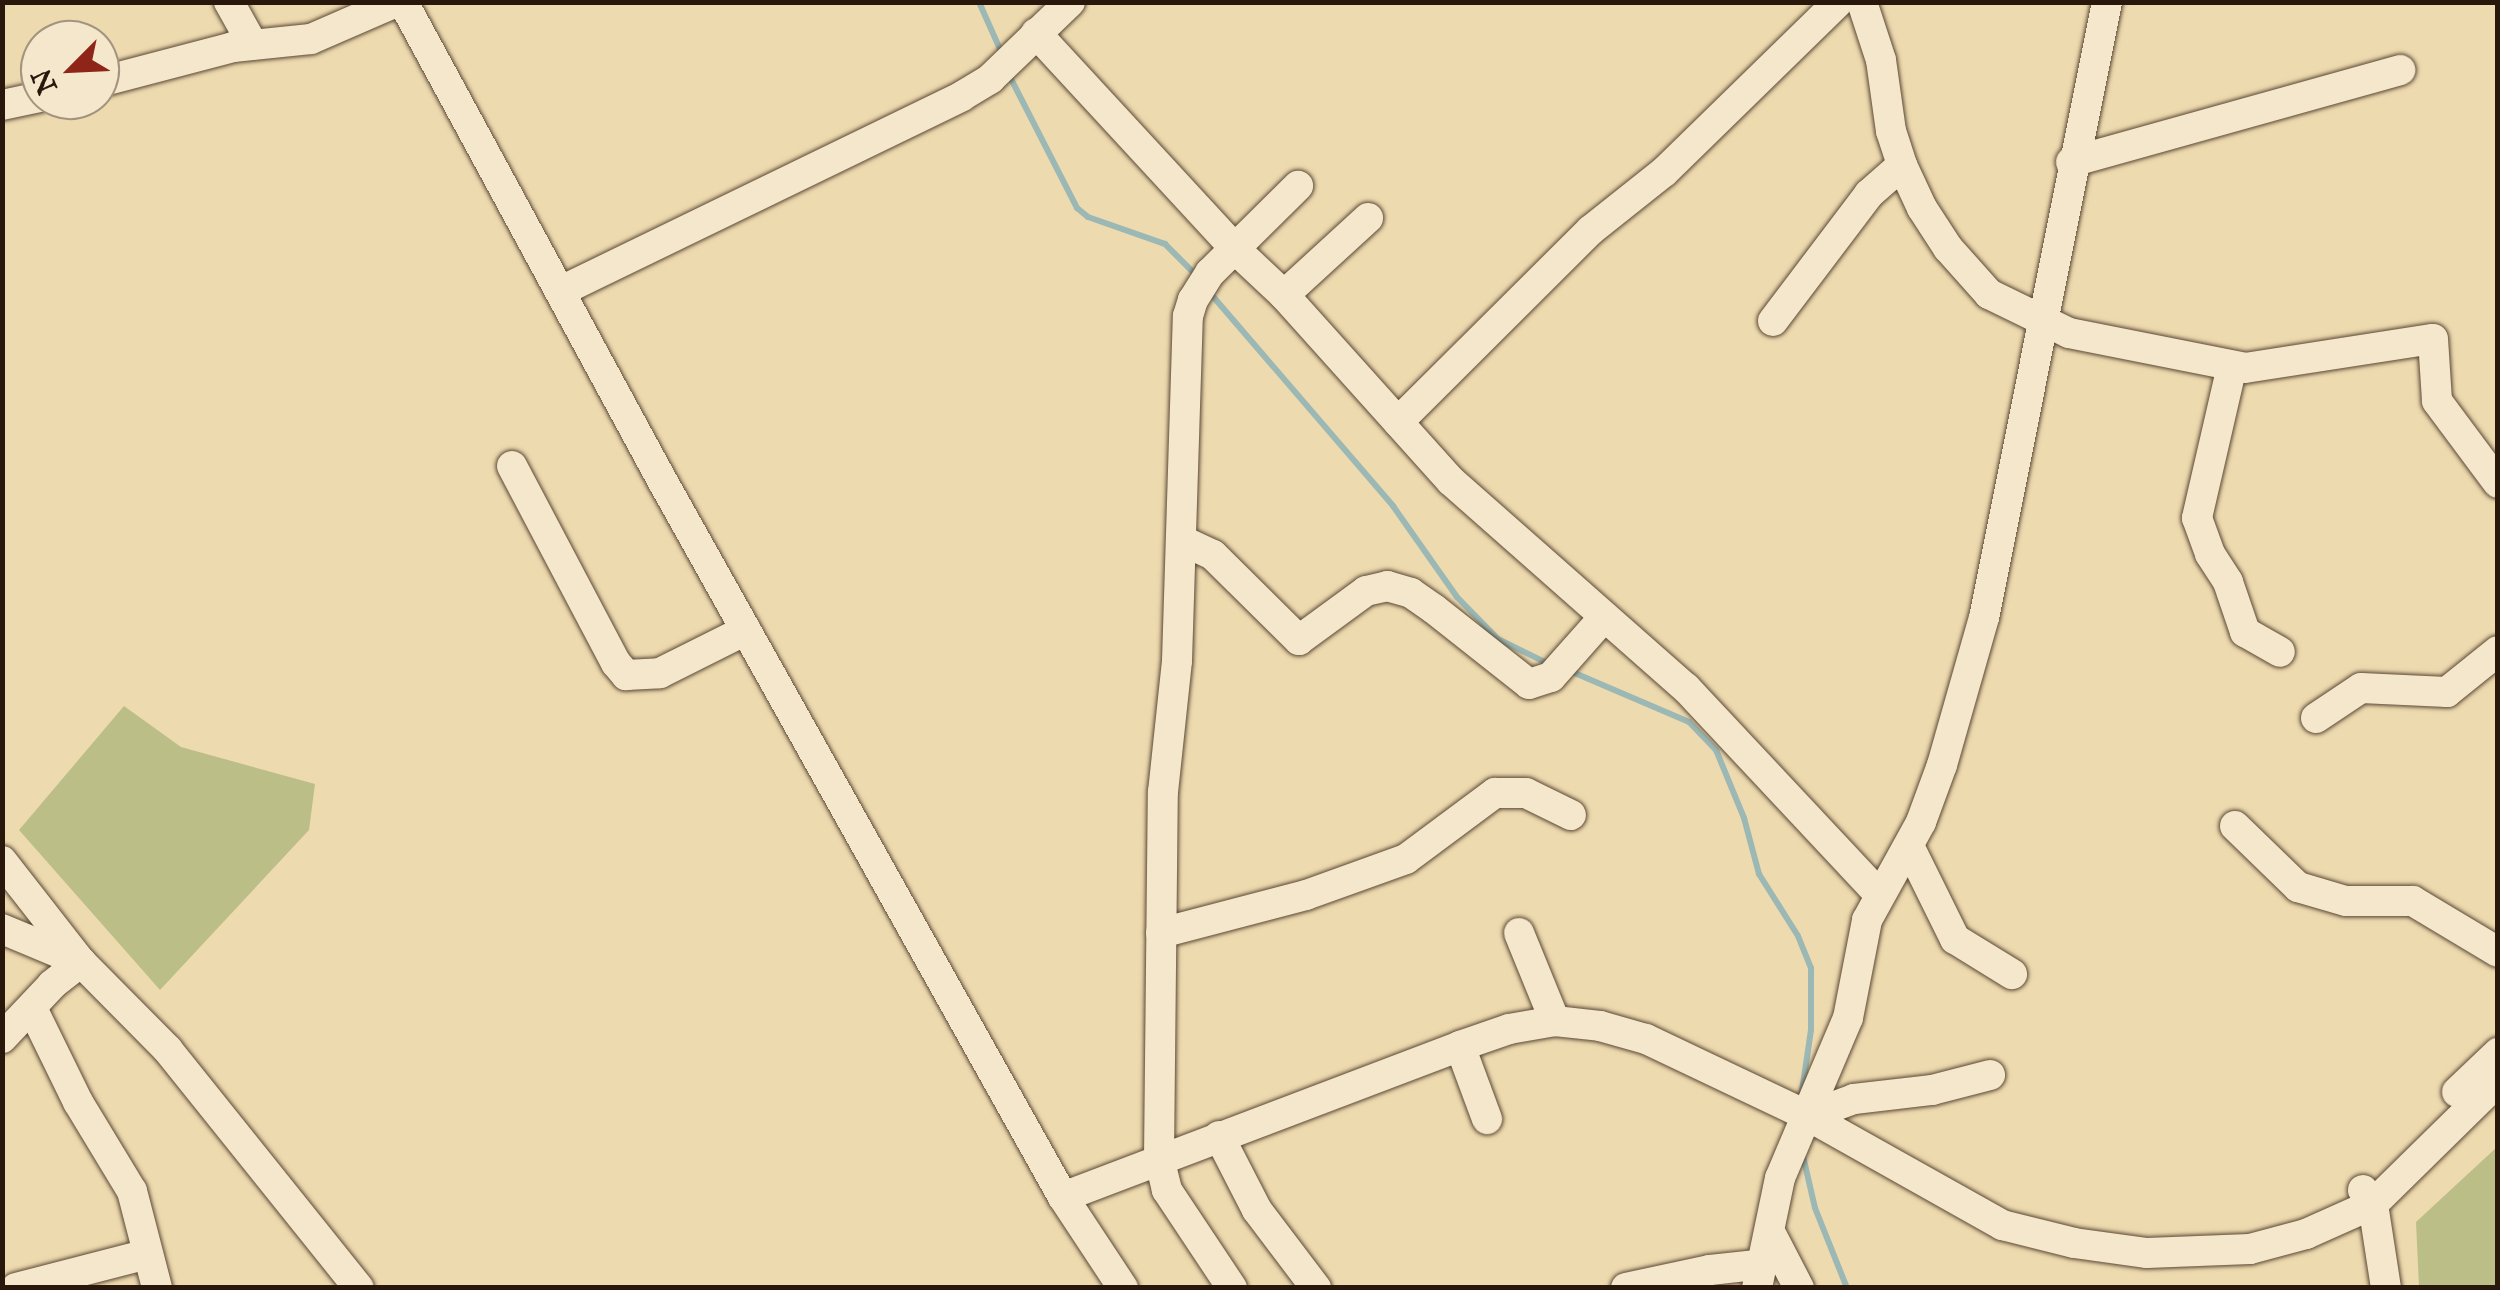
<!DOCTYPE html>
<style>
body{margin:0}
#map{position:relative;width:2500px;height:1290px;overflow:hidden;background:#eedaaf;font-family:"IM FELL Great Primer",serif}
div>[style]{position:absolute}
[style*='--x']{left:calc(var(--x)*1px);top:calc(var(--y)*1px);width:calc(var(--w)*1px);rotate:calc(var(--a)*1deg)}
.green>*{inset:0;background:#bcbe88}
.stream>*{height:6px;margin:-3px;padding:0 3px;transform-origin:3px;border-radius:3px;background:#9cb8b4}
.roads{filter:drop-shadow(0 0 2px #5a4835) drop-shadow(0 0 2px #5a4835)}
.minor>*{height:30px;margin:-15px;padding:0 15px;transform-origin:15px;border-radius:15px;background:#f4e7cb}
span{translate:-50% -50%;white-space:nowrap;text-align:center;line-height:1.15;-webkit-text-stroke:10px #f4e7cb;paint-order:stroke}
.frame{position:absolute;inset:0;border:5px solid #29170c;pointer-events:none}
.north{position:absolute;left:20px;top:20px;width:100px;height:100px;box-sizing:border-box;background:#f4e7cb;border:2px solid #a3947f;border-radius:50%;rotate:246deg;font-size:28px;font-weight:700;line-height:40px;text-align:center;color:#29170c}
.north::after{content:'';display:block;margin:auto;width:35px;height:45px;background:#8f2418;clip-path:polygon(50% 0,100% 100%,50% 72%,0 100%)}
</style>
<div id="map">
<div class="green">
<i style="clip-path:polygon(124px 706px,181px 747px,315px 784px,309px 830px,160px 990px,19px 830px)"></i>
<i style="clip-path:polygon(2497px 1147px,2497px 1287px,2419px 1287px,2416px 1222px)"></i>
</div>
<div class="stream">
<i style="--x:979;--y:2;--w:59;--a:66"></i>
<i style="--x:1008;--y:73;--w:152;--a:62.9"></i>
<i style="--x:1077;--y:208;--w:14;--a:39"></i>
<i style="--x:1088;--y:217;--w:82;--a:19.3"></i>
<i style="--x:1165;--y:244;--w:44;--a:45"></i>
<i style="--x:1210;--y:293;--w:281;--a:49.3"></i>
<i style="--x:1393;--y:506;--w:111;--a:54.9"></i>
<i style="--x:1457;--y:597;--w:59;--a:45.7"></i>
<i style="--x:1498;--y:639;--w:57;--a:26.1"></i>
<i style="--x:1570;--y:671;--w:129;--a:23.2"></i>
<i style="--x:1689;--y:722;--w:39;--a:46"></i>
<i style="--x:1716;--y:750;--w:74;--a:67.6"></i>
<i style="--x:1744;--y:818;--w:58;--a:75"></i>
<i style="--x:1759;--y:874;--w:73;--a:57.8"></i>
<i style="--x:1798;--y:936;--w:35;--a:68"></i>
<i style="--x:1811;--y:968;--w:62;--a:90"></i>
<i style="--x:1811;--y:1030;--w:62;--a:98.4"></i>
<i style="--x:1803;--y:1156;--w:53;--a:77"></i>
<i style="--x:1815;--y:1208;--w:86;--a:68.2"></i>
</div>
<div class="roads">
<div class="minor">
<i style="--x:229;--y:2;--w:49;--a:60.8"></i>
<i style="--x:403;--y:2;--w:546;--a:61.56"></i>
<i style="--x:663;--y:482;--w:819;--a:60.78"></i>
<i style="--x:1063;--y:1197;--w:109;--a:56.6"></i>
<i style="--x:1862;--y:2;--w:61;--a:71.9"></i>
<i style="--x:1881;--y:60;--w:72;--a:82"></i>
<i style="--x:1891;--y:131;--w:36;--a:72"></i>
<i style="--x:1902;--y:165;--w:47;--a:65.1"></i>
<i style="--x:1922;--y:208;--w:48;--a:57"></i>
<i style="--x:1948;--y:248;--w:62;--a:48.3"></i>
<i style="--x:1989;--y:294;--w:89;--a:26"></i>
<i style="--x:2069;--y:333;--w:179;--a:11.2"></i>
<i style="--x:2245;--y:368;--w:190;--a:-8.8"></i>
<i style="--x:2433;--y:339;--w:62;--a:86.3"></i>
<i style="--x:2437;--y:401;--w:102;--a:53.4"></i>
<i style="--x:1036;--y:33;--w:294;--a:47.3"></i>
<i style="--x:1235;--y:249;--w:67;--a:43.2"></i>
<i style="--x:1284;--y:295;--w:250;--a:48.1"></i>
<i style="--x:1451;--y:481;--w:313;--a:41.4"></i>
<i style="--x:1686;--y:688;--w:282;--a:46.9"></i>
<i style="--x:100;--y:82;--w:138;--a:-14.7"></i>
<i style="--x:233;--y:47;--w:78;--a:-5.9"></i>
<i style="--x:311;--y:39;--w:93;--a:-23.5"></i>
<i style="--x:2;--y:105;--w:39;--a:-12"></i>
<i style="--x:2071;--y:162;--w:342;--a:-15.6"></i>
<i style="--x:561;--y:291;--w:446;--a:-25.9"></i>
<i style="--x:962;--y:96;--w:33;--a:-31"></i>
<i style="--x:990;--y:79;--w:111;--a:-43.9"></i>
<i style="--x:1284;--y:295;--w:114;--a:-42.5"></i>
<i style="--x:1773;--y:321;--w:159;--a:-52.9"></i>
<i style="--x:1869;--y:194;--w:44;--a:-41.3"></i>
<i style="--x:2232;--y:366;--w:156;--a:103"></i>
<i style="--x:2197;--y:518;--w:38;--a:70"></i>
<i style="--x:2210;--y:554;--w:33;--a:57"></i>
<i style="--x:2228;--y:582;--w:53;--a:71.2"></i>
<i style="--x:2245;--y:632;--w:40;--a:29.7"></i>
<i style="--x:1398;--y:422;--w:272;--a:-44.9"></i>
<i style="--x:1591;--y:230;--w:93;--a:-38.5"></i>
<i style="--x:1664;--y:172;--w:243;--a:-44.3"></i>
<i style="--x:512;--y:466;--w:223;--a:62.2"></i>
<i style="--x:616;--y:663;--w:16;--a:50"></i>
<i style="--x:626;--y:675;--w:34;--a:-3"></i>
<i style="--x:660;--y:673;--w:96;--a:-26.6"></i>
<i style="--x:1181;--y:540;--w:35;--a:25"></i>
<i style="--x:1213;--y:555;--w:121;--a:44.7"></i>
<i style="--x:1299;--y:640;--w:83;--a:-36.2"></i>
<i style="--x:1366;--y:591;--w:22;--a:-13"></i>
<i style="--x:1387;--y:586;--w:25;--a:16"></i>
<i style="--x:1411;--y:593;--w:28;--a:35"></i>
<i style="--x:1434;--y:609;--w:121;--a:38.3"></i>
<i style="--x:1529;--y:684;--w:23;--a:-18"></i>
<i style="--x:1551;--y:677;--w:80;--a:-48.5"></i>
<i style="--x:2316;--y:718;--w:54;--a:-33.7"></i>
<i style="--x:2361;--y:688;--w:86;--a:2.7"></i>
<i style="--x:2447;--y:692;--w:65;--a:-38.8"></i>
<i style="--x:2235;--y:826;--w:88;--a:44.1"></i>
<i style="--x:2298;--y:887;--w:50;--a:16.3"></i>
<i style="--x:2346;--y:901;--w:67;--a:0"></i>
<i style="--x:2413;--y:901;--w:99;--a:31"></i>
<i style="--x:1909;--y:846;--w:104;--a:63.7"></i>
<i style="--x:1955;--y:939;--w:67;--a:31.6"></i>
<i style="--x:2;--y:861;--w:128;--a:52"></i>
<i style="--x:81;--y:962;--w:37;--a:142"></i>
<i style="--x:52;--y:985;--w:73;--a:133.3"></i>
<i style="--x:2;--y:929;--w:86;--a:22.7"></i>
<i style="--x:81;--y:962;--w:124;--a:45.3"></i>
<i style="--x:168;--y:1050;--w:305;--a:51.3"></i>
<i style="--x:1161;--y:933;--w:150;--a:-14.7"></i>
<i style="--x:1306;--y:895;--w:106;--a:-19.8"></i>
<i style="--x:1406;--y:859;--w:111;--a:-36.6"></i>
<i style="--x:1495;--y:793;--w:31;--a:0"></i>
<i style="--x:1526;--y:793;--w:50;--a:26.1"></i>
<i style="--x:1519;--y:933;--w:95;--a:67.8"></i>
<i style="--x:32;--y:1008;--w:105;--a:63.9"></i>
<i style="--x:78;--y:1102;--w:104;--a:58.8"></i>
<i style="--x:132;--y:1191;--w:100;--a:75.5"></i>
<i style="--x:1460;--y:1046;--w:78;--a:69.7"></i>
<i style="--x:2457;--y:1092;--w:57;--a:-43.6"></i>
<i style="--x:1808;--y:1116;--w:49;--a:-20.3"></i>
<i style="--x:1854;--y:1099;--w:79;--a:-6.6"></i>
<i style="--x:1932;--y:1090;--w:60;--a:-14.5"></i>
<i style="--x:1219;--y:1136;--w:83;--a:62.8"></i>
<i style="--x:1257;--y:1210;--w:98;--a:52.9"></i>
<i style="--x:2363;--y:1190;--w:17;--a:54"></i>
<i style="--x:2373;--y:1204;--w:85;--a:81.2"></i>
<i style="--x:1063;--y:1197;--w:425;--a:-20.8"></i>
<i style="--x:1460;--y:1046;--w:52;--a:-19.1"></i>
<i style="--x:1509;--y:1029;--w:47;--a:-9.9"></i>
<i style="--x:1555;--y:1021;--w:45;--a:6.3"></i>
<i style="--x:1600;--y:1026;--w:48;--a:15.8"></i>
<i style="--x:1646;--y:1039;--w:179;--a:25.4"></i>
<i style="--x:1808;--y:1116;--w:223;--a:29.3"></i>
<i style="--x:2002;--y:1225;--w:74;--a:14"></i>
<i style="--x:2074;--y:1243;--w:74;--a:7.8"></i>
<i style="--x:2147;--y:1253;--w:103;--a:-2.2"></i>
<i style="--x:2250;--y:1249;--w:58;--a:-15"></i>
<i style="--x:2306;--y:1234;--w:73;--a:-24.1"></i>
<i style="--x:2373;--y:1204;--w:175;--a:-44.5"></i>
<i style="--x:1771;--y:1234;--w:61;--a:62.6"></i>
<i style="--x:16;--y:1288;--w:135;--a:-14.5"></i>
<i style="--x:1232;--y:1288;--w:118;--a:-123.6"></i>
<i style="--x:1167;--y:1190;--w:33;--a:-104"></i>
<i style="--x:1159;--y:1158;--w:366;--a:-89.4"></i>
<i style="--x:1163;--y:792;--w:132;--a:-83.9"></i>
<i style="--x:1177;--y:661;--w:345;--a:-88.2"></i>
<i style="--x:1188;--y:316;--w:17;--a:-73"></i>
<i style="--x:1193;--y:300;--w:32;--a:-58"></i>
<i style="--x:1210;--y:273;--w:124;--a:-44.7"></i>
<i style="--x:1626;--y:1288;--w:86;--a:-12.1"></i>
<i style="--x:1710;--y:1270;--w:54;--a:-6.3"></i>
<i style="--x:1757;--y:1288;--w:112;--a:-78.2"></i>
<i style="--x:1780;--y:1178;--w:174;--a:-67"></i>
<i style="--x:1848;--y:1018;--w:100;--a:-79"></i>
<i style="--x:1867;--y:920;--w:112;--a:-61.1"></i>
<i style="--x:1921;--y:822;--w:61;--a:-69.8"></i>
<i style="--x:1942;--y:765;--w:153;--a:-74.1"></i>
<i style="--x:1984;--y:618;--w:628;--a:-78.71"></i>
</div>
</div>
<div class="frame"></div>
<div class="north">N</div>
</div>
